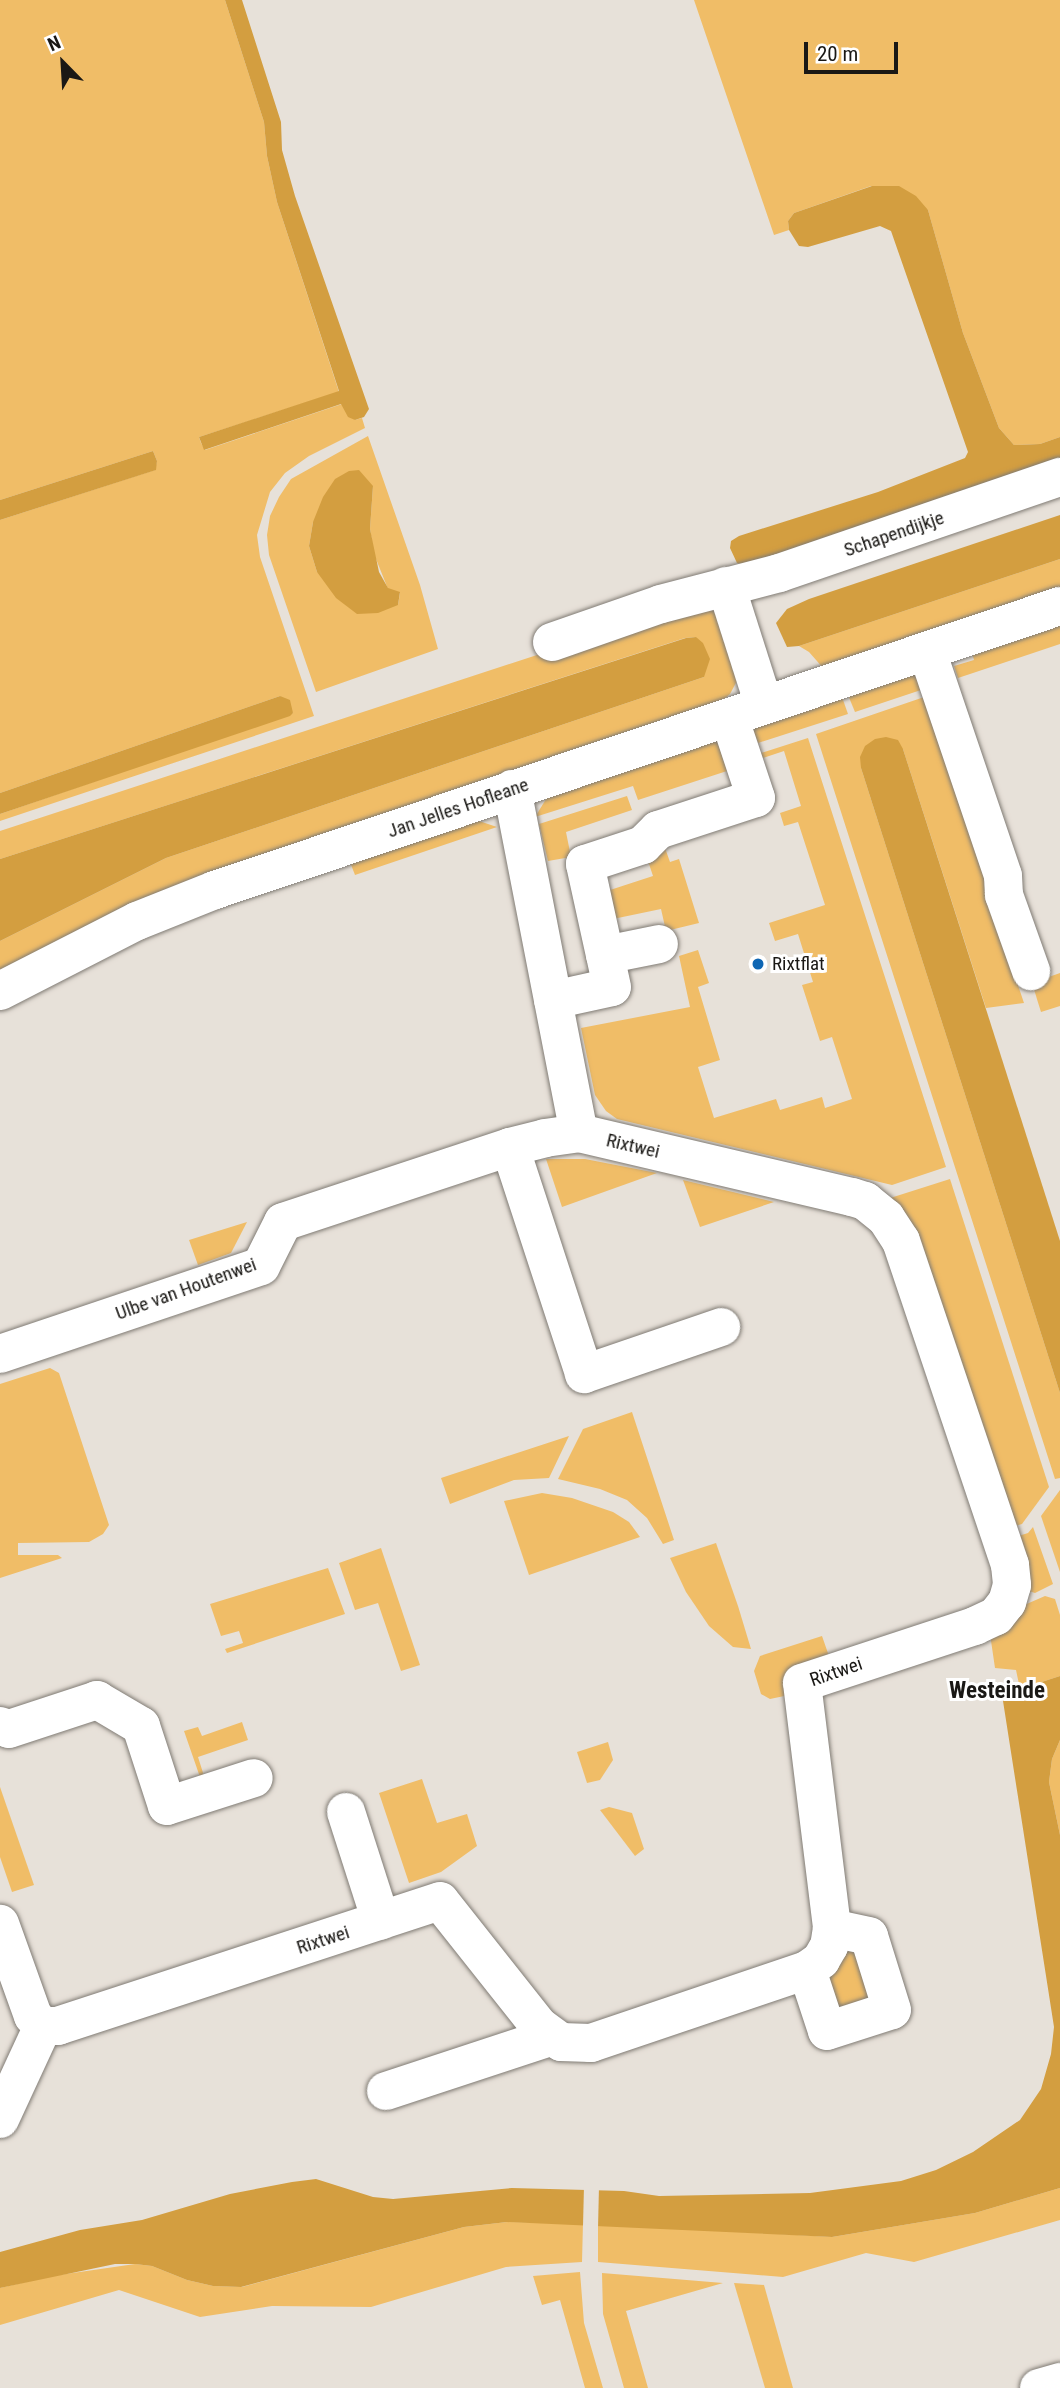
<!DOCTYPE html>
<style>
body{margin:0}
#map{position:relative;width:1060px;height:2388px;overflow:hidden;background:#e7e1d9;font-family:"Roboto Condensed",sans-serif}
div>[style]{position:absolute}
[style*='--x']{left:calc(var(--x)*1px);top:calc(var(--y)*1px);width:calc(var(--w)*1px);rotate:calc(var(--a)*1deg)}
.green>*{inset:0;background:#f0bd67}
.water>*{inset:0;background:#d39e40}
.pier>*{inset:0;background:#e7e1d9}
.roads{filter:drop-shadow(0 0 2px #807b74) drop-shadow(0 0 2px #807b74)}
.minor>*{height:38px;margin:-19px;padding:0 19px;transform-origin:19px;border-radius:19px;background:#fff}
.dots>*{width:19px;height:19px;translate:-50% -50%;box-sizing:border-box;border:4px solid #fff;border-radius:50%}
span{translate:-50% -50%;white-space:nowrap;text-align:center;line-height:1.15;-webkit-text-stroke:6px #fff;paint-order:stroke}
.street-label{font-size:19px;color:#1a1815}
.poi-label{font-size:19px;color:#1a1815}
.left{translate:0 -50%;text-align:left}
.quarter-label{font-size:23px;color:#1a1815;font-weight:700}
.north{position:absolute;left:28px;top:28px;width:70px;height:70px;-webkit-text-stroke:5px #fff;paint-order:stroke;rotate:336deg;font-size:19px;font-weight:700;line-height:28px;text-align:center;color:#1a1815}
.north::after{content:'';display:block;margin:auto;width:24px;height:32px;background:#1a1815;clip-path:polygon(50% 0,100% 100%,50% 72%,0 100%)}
.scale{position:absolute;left:804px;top:42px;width:94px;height:32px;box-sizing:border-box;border:4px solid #1a1815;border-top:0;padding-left:9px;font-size:21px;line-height:24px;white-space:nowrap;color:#1a1815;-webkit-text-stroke:5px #fff;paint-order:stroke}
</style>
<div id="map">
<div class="green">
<i style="clip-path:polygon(0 0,225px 0,264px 122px,267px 156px,277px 202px,339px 392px,199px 437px,201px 443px,205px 450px,342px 404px,355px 420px,362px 418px,365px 428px,309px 456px,285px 473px,270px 492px,257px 535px,260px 557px,314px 716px,0 821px,0 814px,293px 713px,280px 696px,0 793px,0 520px,155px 470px,157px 461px,153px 451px,0 500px)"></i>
<i style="clip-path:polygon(694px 0,1060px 0,1060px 437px,1040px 444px,1014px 445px,999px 428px,963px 333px,928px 210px,871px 186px,794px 213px,788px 221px,789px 230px,774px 235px)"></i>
<i style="clip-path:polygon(evenodd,368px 436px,420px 585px,438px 649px,316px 692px,269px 555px,267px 535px,270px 516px,279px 497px,291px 479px,368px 436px,373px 486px,370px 529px,374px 554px,388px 589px,400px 593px,398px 605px,317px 572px,309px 546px,313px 522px,373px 486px)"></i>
<i style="clip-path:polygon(1060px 559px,1060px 589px,824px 669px,809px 652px,799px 646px)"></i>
<i style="clip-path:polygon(711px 598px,739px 677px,730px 694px,723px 700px,0 972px,0 941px,166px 858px,704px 677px,696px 637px,685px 638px,0 859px,0 831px)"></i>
<i style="clip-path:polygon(1060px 624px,1060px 644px,958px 678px,954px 666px,974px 660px,972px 653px)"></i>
<i style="clip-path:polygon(921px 670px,927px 688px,855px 712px,848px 695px)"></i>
<i style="clip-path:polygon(930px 695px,992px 879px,984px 884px,1024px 1003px,986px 1008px,903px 749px,861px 768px,1060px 1393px,1060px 1478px,1055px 1479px,816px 734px)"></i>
<i style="clip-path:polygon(842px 697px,848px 714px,758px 743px,752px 727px)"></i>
<i style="clip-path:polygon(808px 738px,946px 1167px,892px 1185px,617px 1119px,606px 1111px,595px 1095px,581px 1028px,690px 1007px,679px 956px,698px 950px,709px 983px,698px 987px,720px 1060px,698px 1067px,714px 1118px,776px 1099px,780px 1110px,822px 1097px,825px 1108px,852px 1099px,832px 1037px,820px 1041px,802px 985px,813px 982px,798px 934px,775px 941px,769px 923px,825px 905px,798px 822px,784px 826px,780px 813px,801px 806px,784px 751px,763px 758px,761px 753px)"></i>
<i style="clip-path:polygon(717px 739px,727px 771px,638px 800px,633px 786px,535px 817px,548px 796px)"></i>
<i style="clip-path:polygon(627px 796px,632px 810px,566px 832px,571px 857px,548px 861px,539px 824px)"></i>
<i style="clip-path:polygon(476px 820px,497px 827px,355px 875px,350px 862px)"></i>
<i style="clip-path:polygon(665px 848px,670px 862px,679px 859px,699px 923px,666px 931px,661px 909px,613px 919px,607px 891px,653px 876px,646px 855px)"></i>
<i style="clip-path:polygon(1060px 973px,1060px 1006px,1041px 1012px,1032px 983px)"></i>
<i style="clip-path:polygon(546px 1159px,585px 1159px,657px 1173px,562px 1207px)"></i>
<i style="clip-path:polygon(950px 1179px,1049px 1487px,1022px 1524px,1009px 1528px,884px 1200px)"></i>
<i style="clip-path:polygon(683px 1180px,774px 1202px,700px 1227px)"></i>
<i style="clip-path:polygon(247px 1222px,231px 1253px,198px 1265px,189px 1240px)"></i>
<i style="clip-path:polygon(50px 1368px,59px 1373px,109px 1525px,103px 1534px,89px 1542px,18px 1543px,18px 1555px,58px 1555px,62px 1558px,0 1578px,0 1384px)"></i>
<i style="clip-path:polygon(632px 1412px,674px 1540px,663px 1544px,647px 1518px,627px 1500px,600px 1489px,558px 1479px,583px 1429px)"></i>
<i style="clip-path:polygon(569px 1436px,549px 1478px,514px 1480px,450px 1504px,441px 1478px)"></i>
<i style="clip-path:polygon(1060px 1490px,1060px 1572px,1041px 1516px)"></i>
<i style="clip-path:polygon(542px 1493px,572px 1498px,613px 1512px,629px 1522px,640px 1537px,529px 1575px,504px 1501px)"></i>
<i style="clip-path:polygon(1033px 1527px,1053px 1584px,1035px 1593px,1026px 1590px,1012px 1538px,1028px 1533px)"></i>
<i style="clip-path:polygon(716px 1543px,738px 1606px,751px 1649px,733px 1647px,709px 1626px,686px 1592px,670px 1558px)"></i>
<i style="clip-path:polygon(381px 1548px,420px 1665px,401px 1671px,378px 1603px,355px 1610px,339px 1563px)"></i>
<i style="clip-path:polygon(328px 1568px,345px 1614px,227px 1653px,225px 1649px,243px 1643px,239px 1631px,221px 1636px,210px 1604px)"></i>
<i style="clip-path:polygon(1045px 1596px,1055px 1599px,1060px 1615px,1060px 1676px,1020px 1689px,1016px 1670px,995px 1668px,990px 1634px,1022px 1606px)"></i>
<i style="clip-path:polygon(822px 1636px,830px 1659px,786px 1672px,789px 1695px,770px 1699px,761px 1694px,754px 1671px,760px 1656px)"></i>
<i style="clip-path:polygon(242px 1722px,248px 1740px,198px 1757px,205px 1779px,201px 1780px,184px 1731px,198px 1727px,202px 1736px)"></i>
<i style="clip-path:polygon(1060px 1740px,1060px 1835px,1049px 1782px,1052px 1759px)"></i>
<i style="clip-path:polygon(608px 1742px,613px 1760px,600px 1780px,587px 1783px,577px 1752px)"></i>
<i style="clip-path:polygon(422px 1779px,437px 1823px,467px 1814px,477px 1846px,441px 1872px,409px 1883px,379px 1793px)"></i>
<i style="clip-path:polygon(0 1787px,34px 1885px,12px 1892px,0 1857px)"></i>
<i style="clip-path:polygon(609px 1807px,632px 1813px,644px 1849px,635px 1856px,600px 1810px)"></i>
<i style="clip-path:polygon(861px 1946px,879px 2003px,833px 2018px,824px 1976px,842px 1952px)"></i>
<i style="clip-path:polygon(1060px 2188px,1060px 2220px,914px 2262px,866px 2253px,783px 2277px,598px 2262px,598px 2224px,832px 2237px,975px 2213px)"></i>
<i style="clip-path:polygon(507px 2222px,583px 2223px,582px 2262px,506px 2267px,371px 2307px,272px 2306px,200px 2317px,119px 2290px,0 2325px,0 2288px,52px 2276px,135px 2264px,152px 2266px,187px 2280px,213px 2286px,242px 2287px,464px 2227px)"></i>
<i style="clip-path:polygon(580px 2272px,584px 2323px,603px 2388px,585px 2388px,560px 2300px,542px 2305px,533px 2276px)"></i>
<i style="clip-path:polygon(602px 2273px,723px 2283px,626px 2311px,648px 2388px,624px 2388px,603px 2314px)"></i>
<i style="clip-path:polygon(734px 2283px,764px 2285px,793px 2388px,765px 2388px)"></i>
</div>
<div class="water">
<i style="clip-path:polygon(225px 0,242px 0,281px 122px,282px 150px,295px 196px,369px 409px,364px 417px,355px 420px,348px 417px,341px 404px,204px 450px,199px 437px,339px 391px,277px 202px,267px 156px,264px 122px)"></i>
<i style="clip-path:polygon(872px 186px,899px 186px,916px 196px,928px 210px,963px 333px,999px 428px,1014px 445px,1040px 444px,1060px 437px,1060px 465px,748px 566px,737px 563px,730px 548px,731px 541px,739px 536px,878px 492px,965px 458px,968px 452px,891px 231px,880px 226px,808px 247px,799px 246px,789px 230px,788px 221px,794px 213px)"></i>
<i style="clip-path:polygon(153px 451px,157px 461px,156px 470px,0 520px,0 500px)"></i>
<i style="clip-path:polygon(359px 470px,373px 486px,370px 529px,379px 572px,388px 588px,400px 592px,398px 605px,378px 613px,357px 614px,336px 598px,317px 572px,309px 546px,313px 522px,323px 497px,335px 479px,349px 471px)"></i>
<i style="clip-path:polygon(1060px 515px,1060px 559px,799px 646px,787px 647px,776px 623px,787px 609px,809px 599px)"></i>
<i style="clip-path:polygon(696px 637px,703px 643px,710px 659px,704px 677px,166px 858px,0 941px,0 859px,686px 638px)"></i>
<i style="clip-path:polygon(280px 696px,290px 700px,293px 713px,290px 716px,0 814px,0 793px)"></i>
<i style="clip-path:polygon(886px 737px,898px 740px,903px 749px,1060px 1241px,1060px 1393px,861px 768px,860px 757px,865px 746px,875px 739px)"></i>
<i style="clip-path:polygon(1060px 1676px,1060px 1740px,1052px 1759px,1049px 1782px,1060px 1835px,1060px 2188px,975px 2213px,832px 2237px,507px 2222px,464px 2227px,241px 2287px,213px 2286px,187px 2280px,152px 2266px,135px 2264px,115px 2264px,0 2288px,0 2252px,80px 2230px,142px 2220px,230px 2194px,292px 2182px,316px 2179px,373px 2197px,393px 2199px,512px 2188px,624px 2191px,659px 2196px,810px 2193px,901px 2181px,936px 2170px,973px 2152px,1020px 2120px,1041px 2089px,1051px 2054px,1054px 2027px,1003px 1701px,1020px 1689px)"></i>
</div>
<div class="pier">
<i style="clip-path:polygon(584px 2186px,599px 2186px,598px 2228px,583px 2226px)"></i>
</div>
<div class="roads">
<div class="minor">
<i style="--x:726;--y:586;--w:125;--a:72.3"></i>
<i style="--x:552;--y:642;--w:115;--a:-19.2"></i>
<i style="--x:661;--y:604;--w:122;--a:-14.7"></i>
<i style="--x:779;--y:573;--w:297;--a:-18.9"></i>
<i style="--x:927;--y:651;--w:237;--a:71.3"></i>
<i style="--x:1003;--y:876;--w:19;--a:87"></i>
<i style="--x:1004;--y:895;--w:81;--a:70.4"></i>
<i style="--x:512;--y:789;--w:350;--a:79"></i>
<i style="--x:605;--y:955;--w:55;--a:-11.5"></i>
<i style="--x:0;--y:991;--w:154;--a:-27.1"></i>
<i style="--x:137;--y:921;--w:84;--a:-21.7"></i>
<i style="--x:215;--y:890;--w:891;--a:-18.58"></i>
<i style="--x:553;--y:1000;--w:60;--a:-12.4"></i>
<i style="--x:612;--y:987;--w:126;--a:-102.4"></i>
<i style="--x:585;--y:864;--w:61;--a:-18.1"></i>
<i style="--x:643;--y:845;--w:21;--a:-45"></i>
<i style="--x:658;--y:830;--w:103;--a:-18.1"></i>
<i style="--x:756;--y:798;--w:85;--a:-108.4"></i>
<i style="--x:510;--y:1147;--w:239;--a:71.9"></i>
<i style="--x:584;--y:1374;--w:145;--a:-18.9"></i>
<i style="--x:0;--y:1354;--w:275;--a:-18.6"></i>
<i style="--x:261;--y:1266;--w:49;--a:-63.4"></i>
<i style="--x:283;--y:1222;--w:239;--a:-18.3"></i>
<i style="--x:510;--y:1147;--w:36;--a:-14"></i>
<i style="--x:545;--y:1138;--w:34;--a:-8"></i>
<i style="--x:579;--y:1133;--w:280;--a:13.2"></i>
<i style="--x:852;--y:1197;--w:14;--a:17"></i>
<i style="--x:865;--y:1201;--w:27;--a:39"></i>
<i style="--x:886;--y:1218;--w:27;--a:57"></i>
<i style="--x:901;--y:1241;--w:342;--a:71.4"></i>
<i style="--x:1010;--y:1565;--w:20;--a:84"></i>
<i style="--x:1012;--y:1585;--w:18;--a:106"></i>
<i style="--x:1007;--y:1602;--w:18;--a:128"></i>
<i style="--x:996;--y:1616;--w:23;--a:155"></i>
<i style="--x:975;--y:1626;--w:182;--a:161.8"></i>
<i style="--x:802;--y:1683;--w:247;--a:83"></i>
<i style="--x:832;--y:1928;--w:18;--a:99"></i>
<i style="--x:829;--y:1946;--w:16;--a:120"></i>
<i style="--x:821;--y:1960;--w:17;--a:144"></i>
<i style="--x:807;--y:1970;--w:228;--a:161.3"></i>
<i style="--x:591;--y:2043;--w:30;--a:-178"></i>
<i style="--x:561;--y:2042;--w:27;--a:-144"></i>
<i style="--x:539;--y:2026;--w:159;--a:-128.4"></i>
<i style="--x:440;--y:1901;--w:402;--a:161.9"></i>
<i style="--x:58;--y:2026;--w:15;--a:180"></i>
<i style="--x:43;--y:2026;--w:14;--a:-135"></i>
<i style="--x:33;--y:2016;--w:98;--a:-109.7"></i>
<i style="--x:0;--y:1726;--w:9;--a:18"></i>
<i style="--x:9;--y:1729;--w:93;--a:-18.2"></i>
<i style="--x:97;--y:1700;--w:51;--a:30.6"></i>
<i style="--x:141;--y:1726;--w:84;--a:72"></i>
<i style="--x:167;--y:1806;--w:91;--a:-17.8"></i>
<i style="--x:346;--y:1812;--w:114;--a:72.2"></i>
<i style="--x:807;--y:1970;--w:64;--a:71.8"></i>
<i style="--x:827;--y:2031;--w:68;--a:-17.9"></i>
<i style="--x:892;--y:2010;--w:77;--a:-107.3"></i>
<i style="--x:869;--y:1936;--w:38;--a:-168"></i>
<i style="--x:386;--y:2091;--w:173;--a:-18.2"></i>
<i style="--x:0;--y:2119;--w:102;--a:-65.2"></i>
<i style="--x:1039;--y:2388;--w:22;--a:-16"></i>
</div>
</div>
<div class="dots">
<i style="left:758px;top:964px;background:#0f66b3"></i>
</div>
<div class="street-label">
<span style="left:894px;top:534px;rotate:-19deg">Schapendijkje</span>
<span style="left:458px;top:808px;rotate:-19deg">Jan Jelles Hofleane</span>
<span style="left:633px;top:1146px;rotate:13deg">Rixtwei</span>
<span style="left:186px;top:1289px;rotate:-20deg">Ulbe van Houtenwei</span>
<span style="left:836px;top:1672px;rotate:-19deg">Rixtwei</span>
<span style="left:323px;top:1940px;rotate:-18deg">Rixtwei</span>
</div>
<div class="poi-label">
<span class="left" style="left:772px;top:964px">Rixtflat</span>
</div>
<div class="quarter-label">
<span style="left:997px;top:1691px">Westeinde</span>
</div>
<div class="north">N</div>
<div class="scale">20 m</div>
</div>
